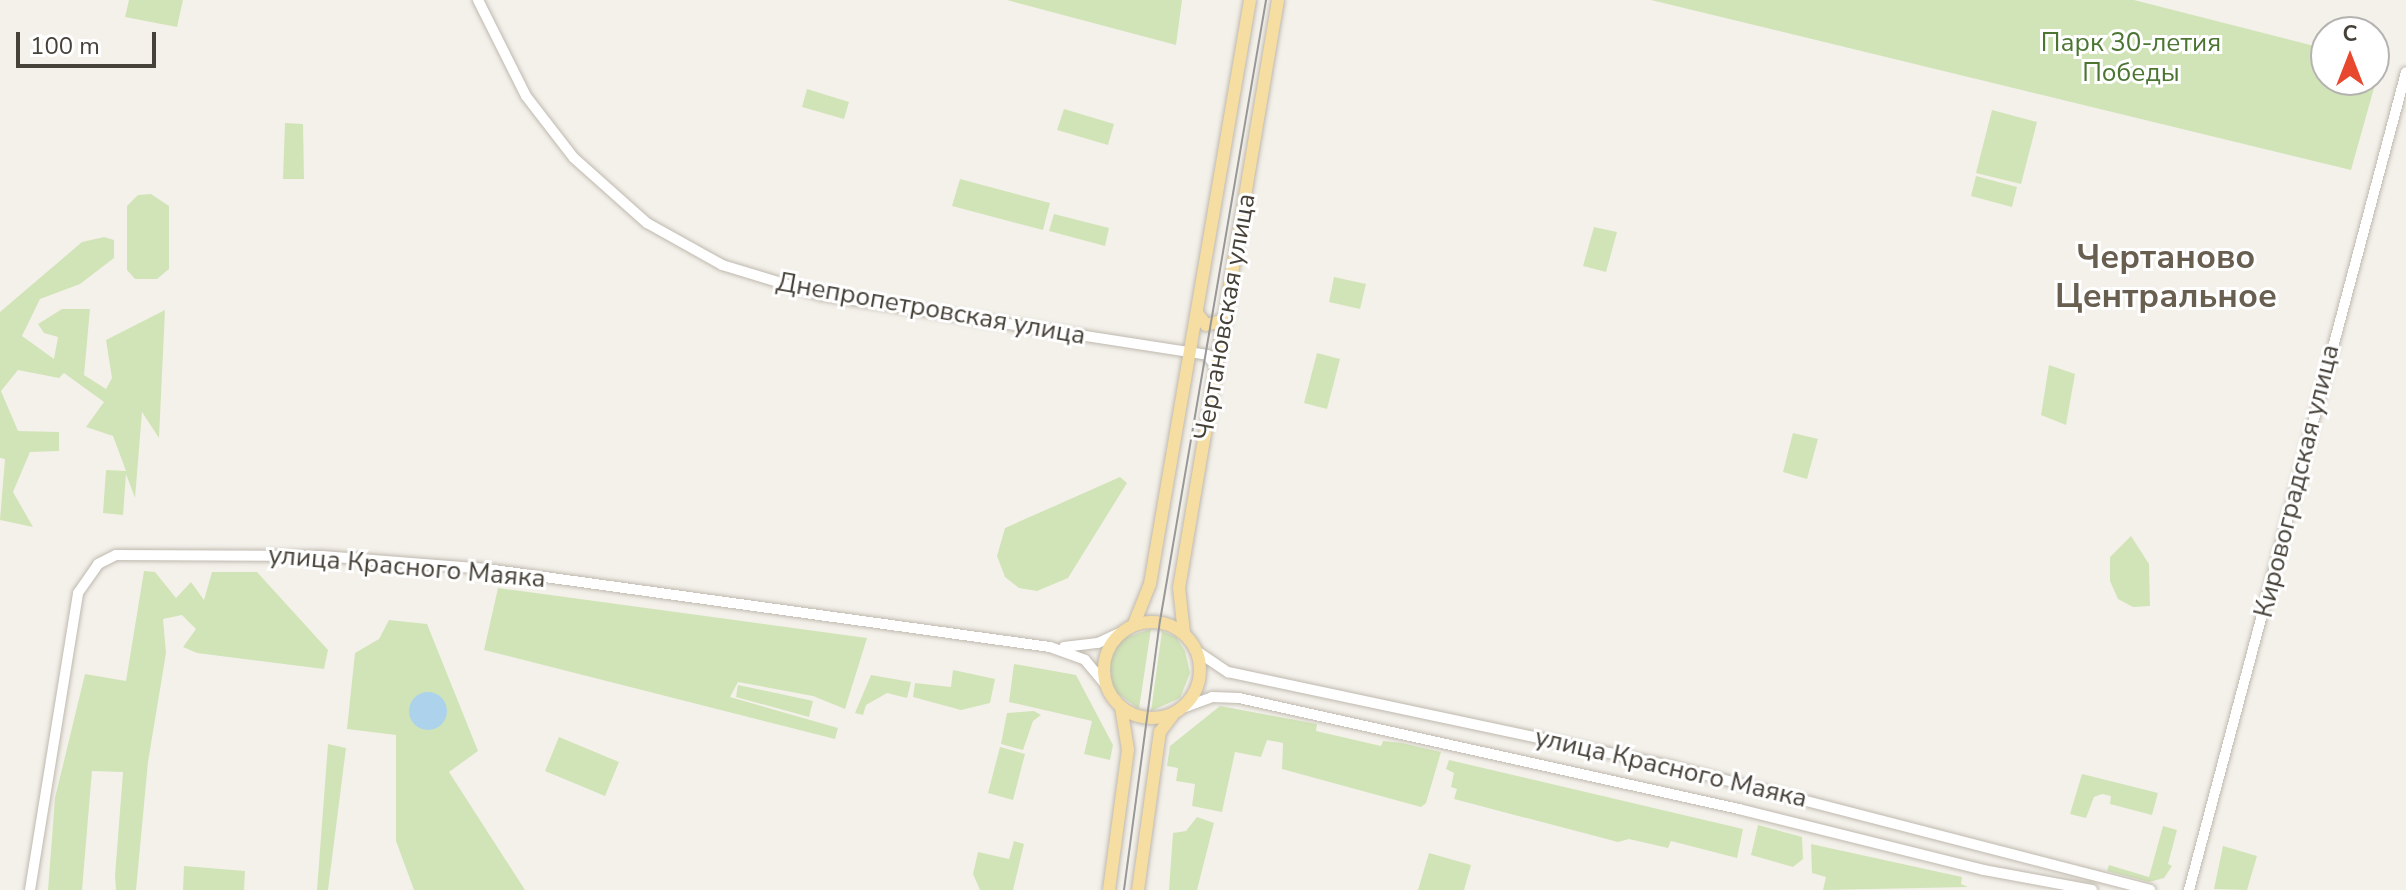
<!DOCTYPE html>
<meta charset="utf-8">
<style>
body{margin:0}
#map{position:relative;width:2406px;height:890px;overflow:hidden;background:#f4f1eb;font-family:"Nunito Sans",sans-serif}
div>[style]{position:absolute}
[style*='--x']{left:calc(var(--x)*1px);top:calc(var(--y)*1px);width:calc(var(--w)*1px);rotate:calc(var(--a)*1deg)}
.green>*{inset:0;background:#d1e4b7}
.water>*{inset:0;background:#add2eb}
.round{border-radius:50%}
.roads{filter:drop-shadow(0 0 2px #bfb9ae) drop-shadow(0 0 2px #bfb9ae)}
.minor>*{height:10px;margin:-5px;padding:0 5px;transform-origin:5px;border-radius:5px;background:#fff}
.major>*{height:12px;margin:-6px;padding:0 6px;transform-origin:6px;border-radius:6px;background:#f6dda2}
.major>.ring{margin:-6px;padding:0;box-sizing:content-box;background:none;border:12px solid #f6dda2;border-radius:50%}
.tram>*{height:2px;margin:-1px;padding:0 1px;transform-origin:1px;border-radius:1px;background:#989898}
span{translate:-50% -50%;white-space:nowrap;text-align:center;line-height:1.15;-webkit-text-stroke:6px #fff;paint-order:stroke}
.park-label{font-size:26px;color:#4b7531}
.street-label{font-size:26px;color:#474239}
.district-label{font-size:34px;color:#695f51;font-weight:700}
.north{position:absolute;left:2310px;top:16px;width:80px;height:80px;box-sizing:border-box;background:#fff;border:2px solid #b5b3b0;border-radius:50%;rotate:0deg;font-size:22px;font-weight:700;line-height:32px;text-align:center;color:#474239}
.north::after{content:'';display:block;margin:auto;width:28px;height:36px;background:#e8482e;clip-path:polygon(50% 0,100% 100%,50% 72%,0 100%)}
.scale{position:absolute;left:16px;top:32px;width:140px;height:36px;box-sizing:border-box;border:4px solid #474239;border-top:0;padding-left:10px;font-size:24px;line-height:28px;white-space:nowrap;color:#474239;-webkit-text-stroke:6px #fff;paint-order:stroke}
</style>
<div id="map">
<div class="green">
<i style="clip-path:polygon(129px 0,183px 0,177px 27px,125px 17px)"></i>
<i style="clip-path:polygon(1007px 0,1182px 0,1176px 45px)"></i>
<i style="clip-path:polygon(1651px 0,2134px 0,2326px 49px,2326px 80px,2374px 80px,2374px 62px,2381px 63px,2351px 170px)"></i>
<i style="clip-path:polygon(807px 89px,849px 102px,844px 119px,802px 107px)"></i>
<i style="clip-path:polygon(1064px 109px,1114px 124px,1108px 145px,1057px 130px)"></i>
<i style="clip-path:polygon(1992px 110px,2037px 122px,2021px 184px,1976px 173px)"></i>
<i style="clip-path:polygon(285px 123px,303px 124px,304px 179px,283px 179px)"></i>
<i style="clip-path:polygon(1976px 176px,2017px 187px,2012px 207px,1971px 196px)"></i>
<i style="clip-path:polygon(960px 179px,1050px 203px,1043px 230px,952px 206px)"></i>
<i style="clip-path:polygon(151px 194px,169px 206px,169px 269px,157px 279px,135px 279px,127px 270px,127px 206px,138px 195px)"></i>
<i style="clip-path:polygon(1054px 214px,1109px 228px,1105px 246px,1049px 231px)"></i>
<i style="clip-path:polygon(1594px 227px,1617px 232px,1606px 272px,1583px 266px)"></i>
<i style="clip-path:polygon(104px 237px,114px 240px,114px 258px,80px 284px,40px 299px,22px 336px,54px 359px,58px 337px,44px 333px,38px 324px,62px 309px,90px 309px,84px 375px,106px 389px,112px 378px,106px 340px,165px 310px,159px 438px,142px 412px,135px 498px,126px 474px,123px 515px,103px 513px,106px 470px,126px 471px,113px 436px,86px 427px,104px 402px,64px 373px,59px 378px,18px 370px,1px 391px,18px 431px,59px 432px,59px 451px,30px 452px,13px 492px,33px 527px,0 520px,5px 459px,0 458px,0 312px,82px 242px)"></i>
<i style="clip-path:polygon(1334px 277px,1366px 284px,1360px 309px,1329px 302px)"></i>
<i style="clip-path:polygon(1317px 353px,1340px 359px,1327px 409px,1304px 403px)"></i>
<i style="clip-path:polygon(2049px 365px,2075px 374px,2066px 425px,2041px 415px)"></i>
<i style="clip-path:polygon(1793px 433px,1818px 439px,1807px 479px,1783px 472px)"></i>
<i style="clip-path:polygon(1120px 477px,1127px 483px,1068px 578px,1037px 591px,1019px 588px,1005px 577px,997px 556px,1005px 528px)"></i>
<i style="clip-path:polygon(2131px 536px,2149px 564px,2150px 606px,2133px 607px,2118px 599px,2110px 581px,2110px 557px)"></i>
<i style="clip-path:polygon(144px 571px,155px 572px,176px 598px,191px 582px,204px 600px,212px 572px,257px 572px,328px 650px,324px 669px,197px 653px,183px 647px,196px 629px,182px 615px,163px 619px,166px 653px,148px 762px,136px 890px,116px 890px,115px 876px,123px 772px,92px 771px,82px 890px,48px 890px,55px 798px,85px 674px,126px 681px)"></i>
<i style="clip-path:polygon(498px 588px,867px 638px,845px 709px,813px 696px,738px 682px,730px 697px,838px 728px,835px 739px,484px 650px)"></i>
<i style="clip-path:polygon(389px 620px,427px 624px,478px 751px,449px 772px,525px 890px,414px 890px,396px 841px,396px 735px,347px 729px,355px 653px,379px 639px)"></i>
<i style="clip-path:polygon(1151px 629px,1139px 709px,1113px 690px,1109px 661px,1121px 639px)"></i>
<i style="clip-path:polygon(1162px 631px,1176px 637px,1185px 651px,1190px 673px,1180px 698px,1151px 711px)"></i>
<i style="clip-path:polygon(1014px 664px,1076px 675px,1113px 745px,1110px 760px,1084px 754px,1092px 721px,1009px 702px)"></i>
<i style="clip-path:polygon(953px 670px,995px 679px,990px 703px,961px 710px,913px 697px,915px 683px,951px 687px)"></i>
<i style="clip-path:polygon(871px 675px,911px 682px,907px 698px,887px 693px,866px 705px,863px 715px,855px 713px)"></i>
<i style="clip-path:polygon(738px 685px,813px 701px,809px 717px,736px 697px)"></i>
<i style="clip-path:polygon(1220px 706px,1317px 724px,1316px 731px,1381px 746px,1383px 741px,1402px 743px,1441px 752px,1426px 803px,1421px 807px,1282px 769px,1283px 743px,1267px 740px,1261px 757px,1235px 752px,1222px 812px,1192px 806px,1195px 784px,1176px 781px,1178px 768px,1167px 766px,1170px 746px)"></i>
<i style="clip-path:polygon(1034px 711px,1041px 715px,1033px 721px,1023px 750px,1001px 744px,1007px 713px)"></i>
<i style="clip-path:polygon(559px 737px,619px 762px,605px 796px,545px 771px)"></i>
<i style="clip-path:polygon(328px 744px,346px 748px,328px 890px,317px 890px)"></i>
<i style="clip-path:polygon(1000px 747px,1025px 754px,1013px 800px,988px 793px)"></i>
<i style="clip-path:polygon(1449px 760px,1743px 829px,1737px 858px,1671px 841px,1668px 848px,1629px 839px,1618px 842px,1454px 799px,1457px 789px,1451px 787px,1454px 773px,1446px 769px)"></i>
<i style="clip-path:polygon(2082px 774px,2158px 793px,2152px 815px,2110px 804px,2111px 796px,2102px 794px,2094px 797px,2086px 818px,2070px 814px)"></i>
<i style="clip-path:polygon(1197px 817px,1214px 823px,1197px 890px,1169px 890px,1173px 833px,1186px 831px)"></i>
<i style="clip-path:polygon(1758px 825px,1802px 837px,1803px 859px,1793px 867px,1751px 855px)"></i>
<i style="clip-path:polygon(2163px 826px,2177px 830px,2168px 864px,2172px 866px,2164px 878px,2149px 882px,2107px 871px,2109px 865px,2149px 877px)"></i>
<i style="clip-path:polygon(1014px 841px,1024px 844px,1013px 890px,980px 890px,973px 874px,978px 852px,1009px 859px)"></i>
<i style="clip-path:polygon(1811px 844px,1962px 877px,1961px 884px,1968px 887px,1823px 890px,1826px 877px,1812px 873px)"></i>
<i style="clip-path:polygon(2223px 846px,2257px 856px,2247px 890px,2214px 889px)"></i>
<i style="clip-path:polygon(1429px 853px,1471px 865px,1464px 890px,1418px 890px)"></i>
<i style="clip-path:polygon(184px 866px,245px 871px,244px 890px,183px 890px)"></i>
</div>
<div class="water">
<i class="round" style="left:409px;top:692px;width:38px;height:38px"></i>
</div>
<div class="roads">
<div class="minor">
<i style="--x:478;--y:0;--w:107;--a:63.4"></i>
<i style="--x:526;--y:96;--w:78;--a:52.3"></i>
<i style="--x:574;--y:158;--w:98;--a:41.7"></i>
<i style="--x:647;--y:223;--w:86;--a:29.2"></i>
<i style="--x:722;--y:265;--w:103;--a:16.9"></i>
<i style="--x:821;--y:295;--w:391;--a:8.8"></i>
<i style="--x:1207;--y:355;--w:16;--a:52"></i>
<i style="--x:1064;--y:647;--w:34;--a:-7"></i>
<i style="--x:1098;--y:643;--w:23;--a:-25"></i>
<i style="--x:1195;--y:650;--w:40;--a:34"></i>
<i style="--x:1228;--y:672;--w:453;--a:12"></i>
<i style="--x:1671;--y:766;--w:495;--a:14.5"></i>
<i style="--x:1185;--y:707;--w:29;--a:-20"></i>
<i style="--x:1212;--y:697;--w:27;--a:2"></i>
<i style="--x:1239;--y:698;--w:512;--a:12.52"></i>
<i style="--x:1739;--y:809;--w:252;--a:14"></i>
<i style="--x:1984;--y:870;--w:110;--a:10.5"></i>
<i style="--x:30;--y:890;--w:301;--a:-80.8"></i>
<i style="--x:78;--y:593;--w:35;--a:-55"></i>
<i style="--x:98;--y:564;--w:20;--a:-27"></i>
<i style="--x:116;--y:555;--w:206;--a:0.3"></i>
<i style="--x:322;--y:556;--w:166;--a:4.5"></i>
<i style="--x:487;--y:569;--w:568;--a:7.89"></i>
<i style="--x:1050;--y:647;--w:37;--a:20"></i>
<i style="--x:1085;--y:660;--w:31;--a:50"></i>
<i style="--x:2189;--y:890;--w:846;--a:-75.14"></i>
</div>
<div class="major">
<i style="--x:1197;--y:313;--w:15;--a:53"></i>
<i style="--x:1206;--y:325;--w:20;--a:-15"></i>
<i class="ring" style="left:1104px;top:622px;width:84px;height:84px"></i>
<i style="--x:1134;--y:624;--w:43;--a:-68.2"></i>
<i style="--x:1150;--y:584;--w:592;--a:-80.28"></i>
<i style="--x:1184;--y:633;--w:45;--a:-96.3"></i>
<i style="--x:1179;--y:588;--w:596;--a:-80.44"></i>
<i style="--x:1109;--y:890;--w:141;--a:-82.3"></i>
<i style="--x:1128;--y:750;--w:44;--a:-99.2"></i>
<i style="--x:1138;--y:890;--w:160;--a:-82.1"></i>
<i style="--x:1160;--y:732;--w:21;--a:-53"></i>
</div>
</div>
<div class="tram">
<i style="--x:1124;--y:890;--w:271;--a:-82.4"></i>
<i style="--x:1160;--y:621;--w:630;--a:-80.31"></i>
</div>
<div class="park-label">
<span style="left:2131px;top:58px">Парк 30-летия<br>Победы</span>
</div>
<div class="street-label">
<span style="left:931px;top:309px;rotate:10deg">Днепропетровская улица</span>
<span style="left:1225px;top:317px;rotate:-80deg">Чертановская улица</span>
<span style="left:2297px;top:481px;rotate:-76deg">Кировоградская улица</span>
<span style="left:407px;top:567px;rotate:5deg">улица Красного Маяка</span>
<span style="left:1671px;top:768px;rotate:13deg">улица Красного Маяка</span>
</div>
<div class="district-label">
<span style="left:2166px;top:277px">Чертаново<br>Центральное</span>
</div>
<div class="north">С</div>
<div class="scale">100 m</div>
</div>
